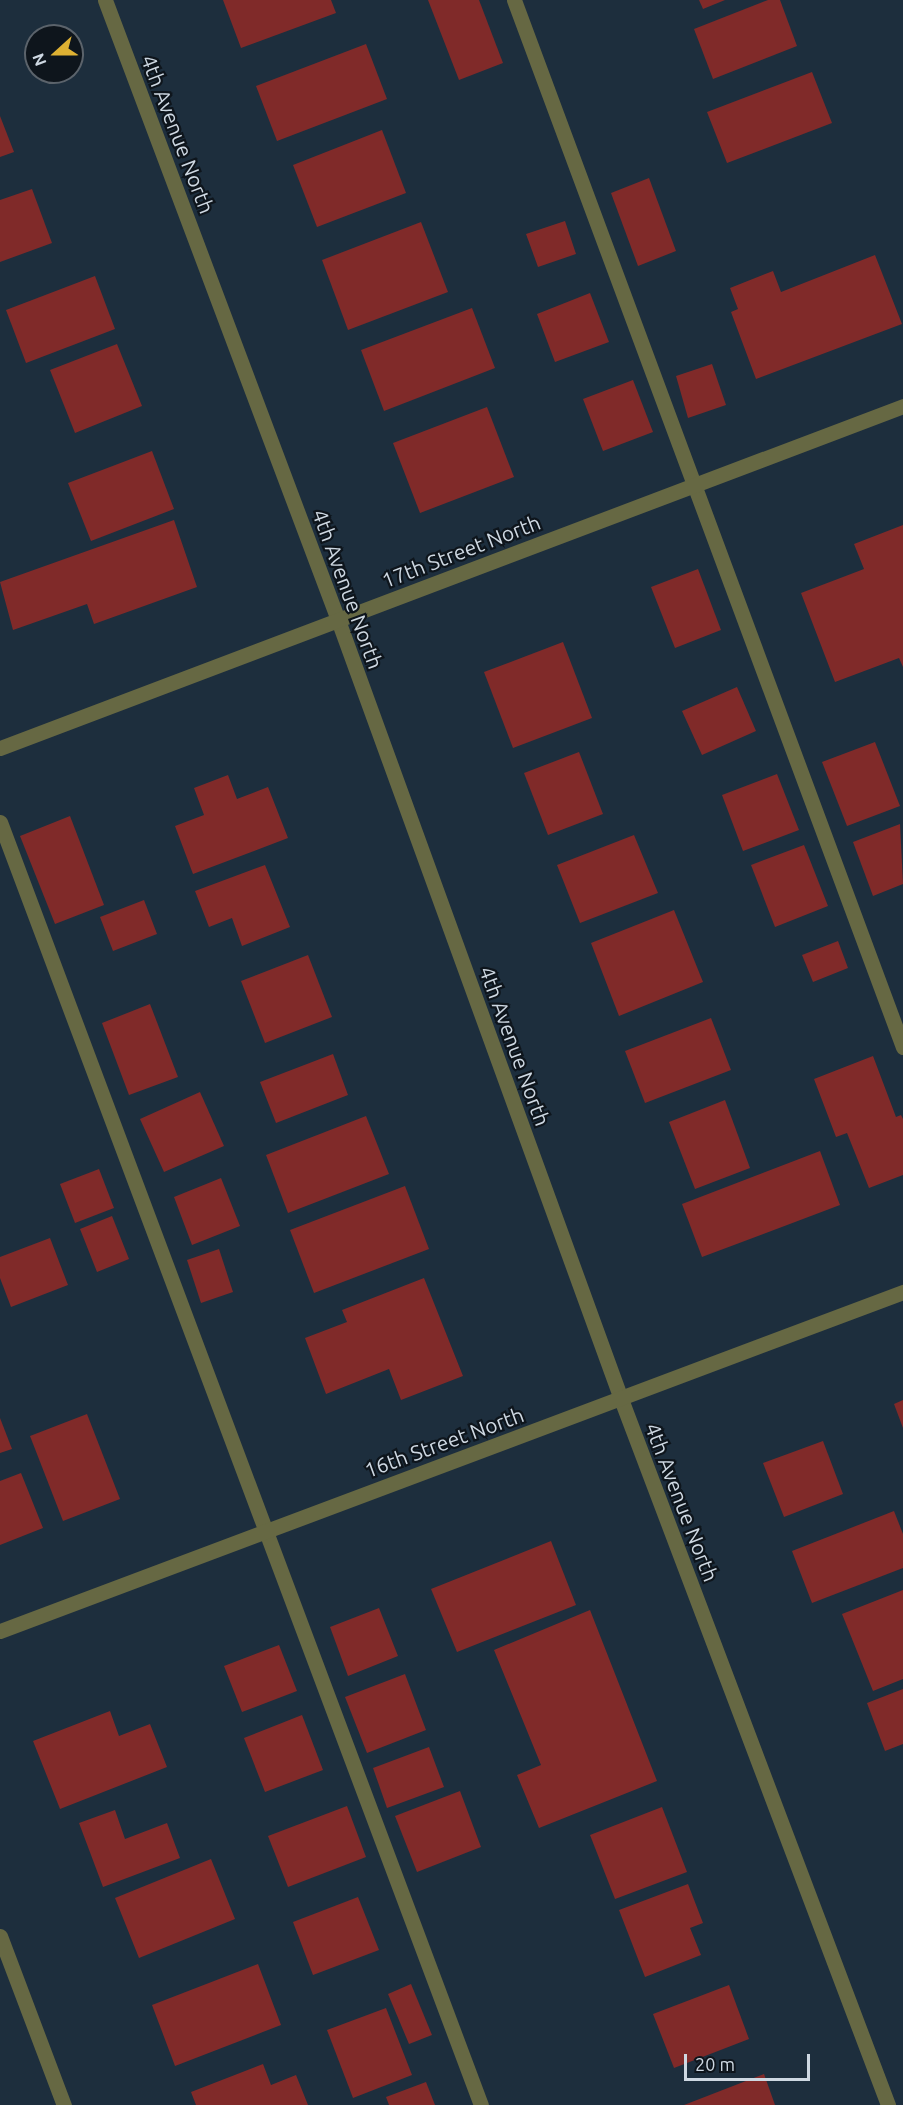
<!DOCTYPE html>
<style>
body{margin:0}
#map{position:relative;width:903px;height:2105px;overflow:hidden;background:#1d2e3d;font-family:Ubuntu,sans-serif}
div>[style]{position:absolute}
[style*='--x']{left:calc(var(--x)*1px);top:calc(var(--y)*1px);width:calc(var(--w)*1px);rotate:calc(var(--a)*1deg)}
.building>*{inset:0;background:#802a29}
.service>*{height:15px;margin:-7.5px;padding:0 7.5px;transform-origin:7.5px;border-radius:7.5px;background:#666843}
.minor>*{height:15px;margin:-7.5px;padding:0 7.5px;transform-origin:7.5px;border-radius:7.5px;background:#666843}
span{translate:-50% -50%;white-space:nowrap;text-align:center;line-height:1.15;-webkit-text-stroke:4.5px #0e151c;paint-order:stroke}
.street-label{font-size:21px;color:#ced8e2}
.north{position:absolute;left:24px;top:24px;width:60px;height:60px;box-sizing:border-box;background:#0e151c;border:2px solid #5b636b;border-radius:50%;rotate:249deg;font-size:16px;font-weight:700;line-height:24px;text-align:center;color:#ced8e2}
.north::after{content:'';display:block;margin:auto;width:21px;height:27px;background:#deb133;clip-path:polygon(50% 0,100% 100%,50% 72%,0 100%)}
.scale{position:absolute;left:684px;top:2054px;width:126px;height:27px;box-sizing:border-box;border:3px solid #ced8e2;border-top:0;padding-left:8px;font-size:18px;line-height:21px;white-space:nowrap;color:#ced8e2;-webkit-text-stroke:4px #0e151c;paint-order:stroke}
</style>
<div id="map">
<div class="building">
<i style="clip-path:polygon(223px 0,331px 0,336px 13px,241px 48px)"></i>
<i style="clip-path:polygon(428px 0,479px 0,503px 63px,459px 80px)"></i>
<i style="clip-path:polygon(699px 0,725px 0,703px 9px)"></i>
<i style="clip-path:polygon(768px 0,780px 0,797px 46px,713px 79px,694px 29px)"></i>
<i style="clip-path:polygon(366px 44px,387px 99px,277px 141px,256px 86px)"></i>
<i style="clip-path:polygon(812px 72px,832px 123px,727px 163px,707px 112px)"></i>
<i style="clip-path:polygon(0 116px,14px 152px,0 157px)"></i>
<i style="clip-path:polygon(382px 130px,406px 193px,317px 227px,293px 165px)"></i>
<i style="clip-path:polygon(649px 178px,676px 251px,638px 266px,611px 193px)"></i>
<i style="clip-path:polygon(32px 189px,52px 243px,0 262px,0 200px)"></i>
<i style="clip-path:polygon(565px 221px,576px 254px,538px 267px,526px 234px)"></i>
<i style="clip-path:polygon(421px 222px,448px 292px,348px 330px,322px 260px)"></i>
<i style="clip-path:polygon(875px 255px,902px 324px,756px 379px,731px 312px,738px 309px,730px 288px,773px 271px,781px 292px)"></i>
<i style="clip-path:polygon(95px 276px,115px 329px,26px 363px,6px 310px)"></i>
<i style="clip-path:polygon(590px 293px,609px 342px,555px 362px,537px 314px)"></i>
<i style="clip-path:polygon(472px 308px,495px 368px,384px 411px,361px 350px)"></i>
<i style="clip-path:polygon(117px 344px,142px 406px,75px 433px,50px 370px)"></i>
<i style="clip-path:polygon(712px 364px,726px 405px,688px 418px,676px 376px)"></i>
<i style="clip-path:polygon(633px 380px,653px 432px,603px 451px,583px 399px)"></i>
<i style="clip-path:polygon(487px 407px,514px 477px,420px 513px,393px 443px)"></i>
<i style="clip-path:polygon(152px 451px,174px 509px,91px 541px,68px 483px)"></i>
<i style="clip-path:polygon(174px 520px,197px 587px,94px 624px,87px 604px,13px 630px,0 582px)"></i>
<i style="clip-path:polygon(903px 525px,903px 667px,899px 658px,835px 682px,801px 593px,864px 569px,854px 544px)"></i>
<i style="clip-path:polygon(698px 569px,721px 630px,675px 648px,651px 587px)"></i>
<i style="clip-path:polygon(563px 642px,592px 718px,513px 748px,484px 672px)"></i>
<i style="clip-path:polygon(737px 687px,756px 731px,702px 755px,682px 711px)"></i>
<i style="clip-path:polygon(875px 742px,900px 806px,847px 826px,822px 762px)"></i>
<i style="clip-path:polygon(579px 752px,603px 814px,548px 835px,524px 773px)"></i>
<i style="clip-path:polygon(777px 774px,799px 830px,743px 851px,722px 795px)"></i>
<i style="clip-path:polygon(228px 775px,237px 799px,268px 787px,288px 838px,193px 874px,175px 826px,204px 815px,194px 788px)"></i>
<i style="clip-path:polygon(70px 816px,104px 905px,55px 924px,20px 836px)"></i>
<i style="clip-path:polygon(900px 824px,903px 884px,873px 896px,853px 842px)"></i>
<i style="clip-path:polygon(634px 835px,658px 893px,580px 923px,557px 865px)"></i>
<i style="clip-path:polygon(804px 845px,828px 906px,775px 927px,751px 865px)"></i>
<i style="clip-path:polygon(265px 865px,290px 927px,242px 946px,232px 918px,209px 927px,195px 891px)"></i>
<i style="clip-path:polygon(144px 900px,157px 934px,113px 951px,100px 917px)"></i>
<i style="clip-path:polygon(674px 910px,703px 982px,619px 1016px,591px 943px)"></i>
<i style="clip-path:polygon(838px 941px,848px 968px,813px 982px,802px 955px)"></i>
<i style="clip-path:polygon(308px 955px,332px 1017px,265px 1043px,241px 981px)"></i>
<i style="clip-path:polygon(150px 1004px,178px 1077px,129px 1095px,102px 1023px)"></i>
<i style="clip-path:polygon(711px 1018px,731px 1070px,645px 1103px,625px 1051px)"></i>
<i style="clip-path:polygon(333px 1054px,348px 1095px,276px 1123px,260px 1082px)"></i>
<i style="clip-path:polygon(873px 1056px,896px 1117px,901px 1115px,903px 1119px,903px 1175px,869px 1188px,847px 1133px,836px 1137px,814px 1079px)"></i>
<i style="clip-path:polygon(200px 1092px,224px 1146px,164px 1172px,140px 1119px)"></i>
<i style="clip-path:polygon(725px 1100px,750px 1168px,695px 1189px,669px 1122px)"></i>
<i style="clip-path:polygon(366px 1116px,389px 1174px,288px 1213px,266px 1155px)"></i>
<i style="clip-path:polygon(820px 1151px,840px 1205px,702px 1257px,682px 1204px)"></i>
<i style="clip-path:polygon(99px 1169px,114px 1208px,75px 1223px,60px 1184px)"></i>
<i style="clip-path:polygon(221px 1178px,240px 1226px,192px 1245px,174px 1197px)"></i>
<i style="clip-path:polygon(405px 1186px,429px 1249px,314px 1293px,290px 1230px)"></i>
<i style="clip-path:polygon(112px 1216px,129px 1259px,97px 1272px,80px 1229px)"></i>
<i style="clip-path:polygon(50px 1238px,68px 1285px,11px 1307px,0 1278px,0 1257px)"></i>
<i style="clip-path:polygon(219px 1249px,233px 1292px,201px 1303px,187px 1260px)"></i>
<i style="clip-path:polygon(424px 1278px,463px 1376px,401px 1400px,389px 1369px,326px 1394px,305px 1338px,347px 1322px,342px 1310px)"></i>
<i style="clip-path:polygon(903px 1400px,903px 1428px,894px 1404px)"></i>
<i style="clip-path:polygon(87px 1414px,120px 1499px,63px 1521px,30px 1436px)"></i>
<i style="clip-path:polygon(0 1418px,12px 1449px,0 1453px)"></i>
<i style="clip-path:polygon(823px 1441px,843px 1494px,784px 1517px,763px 1463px)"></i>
<i style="clip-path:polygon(21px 1473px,43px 1528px,0 1545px,0 1481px)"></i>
<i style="clip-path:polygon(894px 1511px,903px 1534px,903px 1568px,812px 1603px,792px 1551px)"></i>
<i style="clip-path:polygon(551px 1541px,576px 1605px,457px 1652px,431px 1589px)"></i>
<i style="clip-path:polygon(903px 1590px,903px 1679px,873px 1691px,842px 1614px)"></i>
<i style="clip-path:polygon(379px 1608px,398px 1656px,348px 1676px,330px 1627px)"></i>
<i style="clip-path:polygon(590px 1610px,657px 1781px,539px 1828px,517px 1775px,541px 1765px,494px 1650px)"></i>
<i style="clip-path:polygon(279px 1645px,297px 1691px,242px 1712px,224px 1666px)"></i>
<i style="clip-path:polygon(405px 1674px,426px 1730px,367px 1753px,345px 1697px)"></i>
<i style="clip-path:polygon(903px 1689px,903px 1744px,885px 1751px,867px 1703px)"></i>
<i style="clip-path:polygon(110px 1711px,119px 1736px,150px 1724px,167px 1767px,60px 1809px,33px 1741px)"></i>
<i style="clip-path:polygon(302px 1715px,323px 1770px,265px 1792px,244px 1738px)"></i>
<i style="clip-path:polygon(429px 1747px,444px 1787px,387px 1808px,373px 1768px)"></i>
<i style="clip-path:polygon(460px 1791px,481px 1847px,417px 1872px,395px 1816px)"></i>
<i style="clip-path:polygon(347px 1806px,366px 1857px,288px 1887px,268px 1836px)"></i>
<i style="clip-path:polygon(662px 1807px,687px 1872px,615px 1899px,590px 1835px)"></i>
<i style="clip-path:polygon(115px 1810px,125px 1839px,167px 1823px,180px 1858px,103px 1887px,79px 1823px)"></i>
<i style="clip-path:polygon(211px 1859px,235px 1919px,139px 1958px,115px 1898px)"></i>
<i style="clip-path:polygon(688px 1884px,703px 1923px,690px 1928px,701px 1955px,645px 1977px,619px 1910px)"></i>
<i style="clip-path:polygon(358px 1897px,379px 1950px,313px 1975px,293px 1922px)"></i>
<i style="clip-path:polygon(258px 1964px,281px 2025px,175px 2066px,152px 2005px)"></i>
<i style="clip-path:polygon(411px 1984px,432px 2035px,409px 2044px,388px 1994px)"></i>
<i style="clip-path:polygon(729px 1985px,749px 2039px,674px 2068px,653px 2014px)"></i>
<i style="clip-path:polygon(386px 2008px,412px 2075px,353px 2098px,327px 2030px)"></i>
<i style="clip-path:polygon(263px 2064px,271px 2085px,296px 2075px,308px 2105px,196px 2105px,191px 2092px)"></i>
<i style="clip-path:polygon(764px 2074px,775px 2105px,684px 2105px)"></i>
<i style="clip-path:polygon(426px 2082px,435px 2105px,389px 2105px,386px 2097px)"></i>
</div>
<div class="service">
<i style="--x:514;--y:0;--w:1117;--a:69.62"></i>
<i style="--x:0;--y:822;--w:1370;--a:69.45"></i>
</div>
<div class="minor">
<i style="--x:105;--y:0;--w:662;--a:69.4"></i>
<i style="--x:338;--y:620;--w:829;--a:70.03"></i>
<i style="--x:621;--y:1399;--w:755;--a:69.28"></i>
<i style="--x:0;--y:748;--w:966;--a:-20.74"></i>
<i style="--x:0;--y:1631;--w:965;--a:-20.58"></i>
<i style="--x:0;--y:1936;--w:181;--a:69.3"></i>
</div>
<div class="street-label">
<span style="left:178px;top:134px;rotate:69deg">4th Avenue North</span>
<span style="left:461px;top:551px;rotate:-21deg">17th Street North</span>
<span style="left:348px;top:589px;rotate:70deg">4th Avenue North</span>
<span style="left:515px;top:1046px;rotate:70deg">4th Avenue North</span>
<span style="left:444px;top:1442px;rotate:-20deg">16th Street North</span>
<span style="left:682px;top:1502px;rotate:69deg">4th Avenue North</span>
</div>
<div class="north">N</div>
<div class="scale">20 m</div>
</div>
